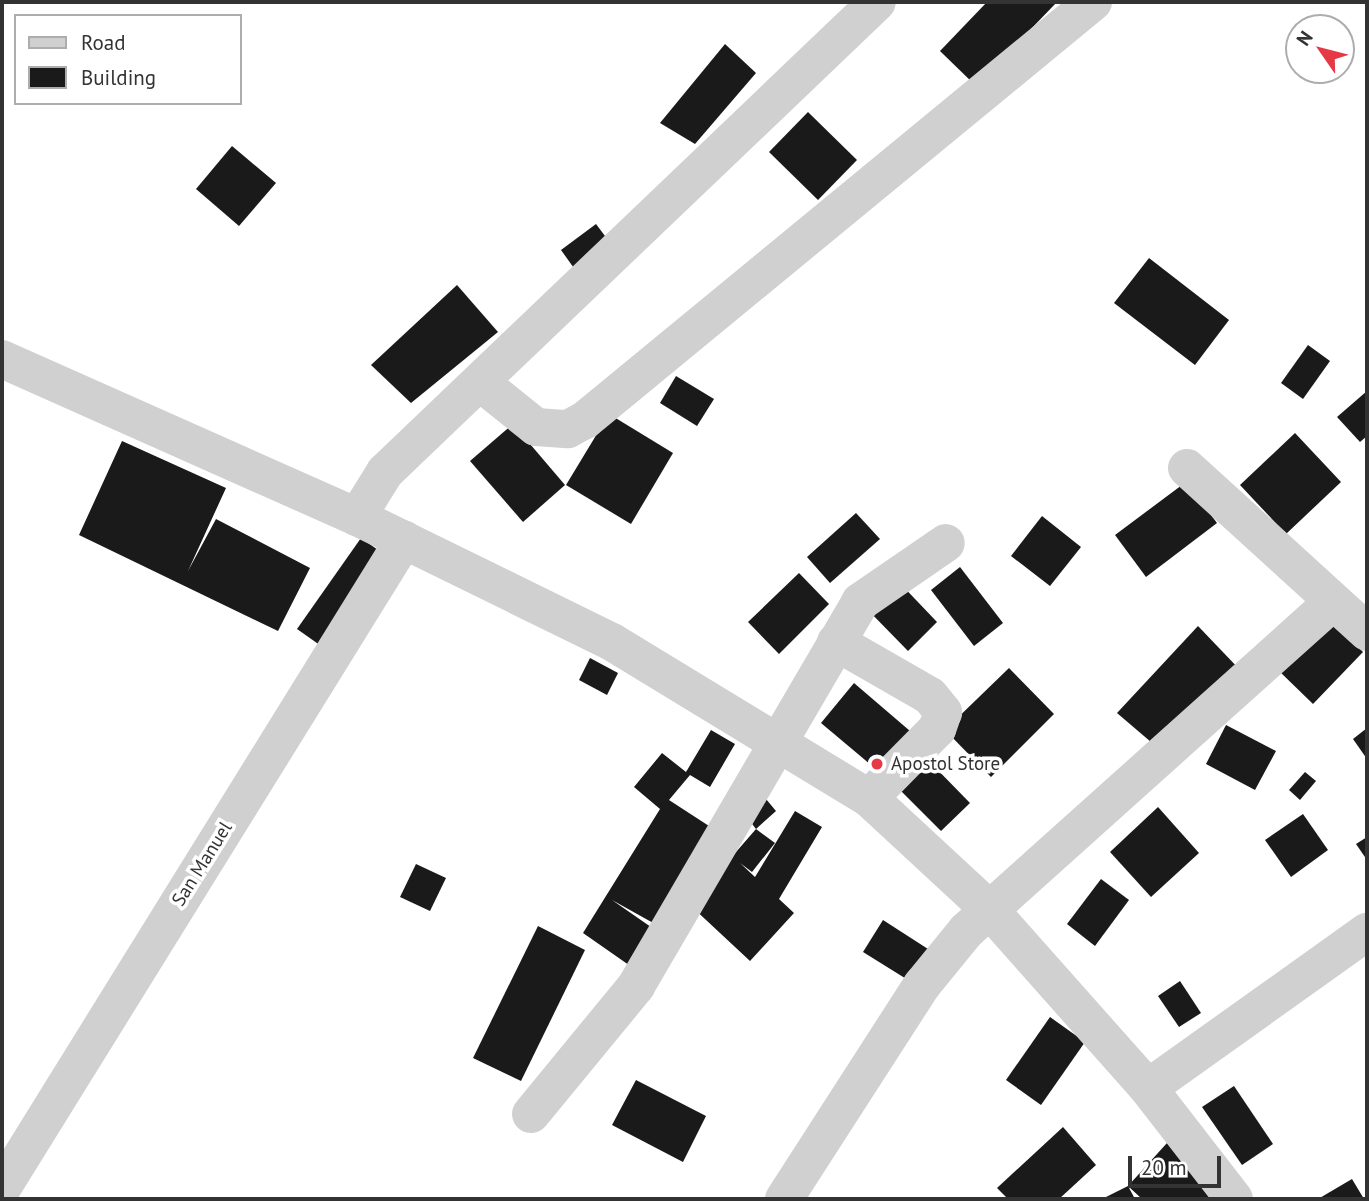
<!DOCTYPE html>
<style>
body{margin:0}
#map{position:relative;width:1369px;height:1201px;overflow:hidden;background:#fff;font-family:"PT Sans",sans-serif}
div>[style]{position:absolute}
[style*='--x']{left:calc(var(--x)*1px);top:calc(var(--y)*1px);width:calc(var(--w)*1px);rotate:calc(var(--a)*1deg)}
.building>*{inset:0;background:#1a1a1a}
.minor>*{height:38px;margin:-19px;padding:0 19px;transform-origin:19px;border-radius:19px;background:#d0d0d0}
.dots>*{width:19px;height:19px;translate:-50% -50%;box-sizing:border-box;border:4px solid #fff;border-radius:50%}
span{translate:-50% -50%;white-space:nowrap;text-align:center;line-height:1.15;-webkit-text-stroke:7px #fff;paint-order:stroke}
.poi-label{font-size:19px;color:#333}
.left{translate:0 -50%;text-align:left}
.street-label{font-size:19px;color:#333}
.frame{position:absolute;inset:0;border:4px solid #333;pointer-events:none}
.legend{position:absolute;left:14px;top:14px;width:228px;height:91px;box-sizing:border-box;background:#fff;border:2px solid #adadad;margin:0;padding:9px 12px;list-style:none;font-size:21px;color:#333}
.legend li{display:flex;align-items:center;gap:14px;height:35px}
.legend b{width:35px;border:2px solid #adadad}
.north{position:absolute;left:1285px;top:14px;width:70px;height:70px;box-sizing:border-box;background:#fff;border:2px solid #adadad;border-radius:50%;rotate:305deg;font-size:19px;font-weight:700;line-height:28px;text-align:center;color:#333}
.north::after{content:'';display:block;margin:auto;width:24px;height:32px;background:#e63946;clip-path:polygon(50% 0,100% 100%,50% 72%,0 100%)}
.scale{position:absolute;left:1128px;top:1156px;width:93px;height:32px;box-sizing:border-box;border:4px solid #333;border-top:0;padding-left:9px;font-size:21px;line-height:24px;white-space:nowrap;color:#333;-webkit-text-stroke:5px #fff;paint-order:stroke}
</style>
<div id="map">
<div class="building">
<i style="clip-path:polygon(987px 2px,1057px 2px,976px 86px,940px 51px)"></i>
<i style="clip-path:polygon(725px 44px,756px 73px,695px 144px,660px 123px)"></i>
<i style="clip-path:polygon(808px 112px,857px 160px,818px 200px,769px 152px)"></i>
<i style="clip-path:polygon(232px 146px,276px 183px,239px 226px,196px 189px)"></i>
<i style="clip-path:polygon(596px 224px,617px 252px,581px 278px,561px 250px)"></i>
<i style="clip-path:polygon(1149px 258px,1229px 320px,1195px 365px,1114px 303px)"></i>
<i style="clip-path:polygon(457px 285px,498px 332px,411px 403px,371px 365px)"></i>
<i style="clip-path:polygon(1308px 345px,1330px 361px,1303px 399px,1281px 383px)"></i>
<i style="clip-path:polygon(676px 376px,714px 399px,697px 426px,660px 403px)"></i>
<i style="clip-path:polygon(1367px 391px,1367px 436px,1360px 442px,1337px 417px)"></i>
<i style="clip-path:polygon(609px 414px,673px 453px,631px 524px,566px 485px)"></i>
<i style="clip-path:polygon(513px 424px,565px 485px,523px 522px,470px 461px)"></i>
<i style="clip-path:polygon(1295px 433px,1341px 482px,1286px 534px,1240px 485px)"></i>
<i style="clip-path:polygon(122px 441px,226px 488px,188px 571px,216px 519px,310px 568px,278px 631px,79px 535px)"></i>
<i style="clip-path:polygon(1186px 482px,1217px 523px,1146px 577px,1115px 535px)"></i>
<i style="clip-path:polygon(856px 513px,880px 539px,830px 583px,807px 557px)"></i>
<i style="clip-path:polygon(1042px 516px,1081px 547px,1050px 586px,1011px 556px)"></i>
<i style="clip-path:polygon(361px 538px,388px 557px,324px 648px,297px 629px)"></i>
<i style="clip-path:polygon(960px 567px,1003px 623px,974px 646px,931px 590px)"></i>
<i style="clip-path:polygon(799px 573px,829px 604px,779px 654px,748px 622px)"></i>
<i style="clip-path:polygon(895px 578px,937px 622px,908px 651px,865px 607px)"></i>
<i style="clip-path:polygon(1328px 617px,1363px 652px,1313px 704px,1277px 669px)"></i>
<i style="clip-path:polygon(1198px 626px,1242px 672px,1165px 754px,1117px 713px)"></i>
<i style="clip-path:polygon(590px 658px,618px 673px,607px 695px,579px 680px)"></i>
<i style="clip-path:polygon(1009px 668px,1054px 714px,991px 777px,945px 730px)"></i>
<i style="clip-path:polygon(854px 683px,910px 731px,877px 770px,821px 723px)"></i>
<i style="clip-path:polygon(1226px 725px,1276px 751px,1255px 790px,1206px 764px)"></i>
<i style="clip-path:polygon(1367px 728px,1367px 759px,1353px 739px)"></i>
<i style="clip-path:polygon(711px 730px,735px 744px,710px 787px,690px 775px,669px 800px,709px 826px,655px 924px,612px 900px,661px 934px,636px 970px,583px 933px,660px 809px,634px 787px,662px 753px,686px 772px)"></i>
<i style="clip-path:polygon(927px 759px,970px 803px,941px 831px,898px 788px)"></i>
<i style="clip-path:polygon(1305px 772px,1316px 781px,1300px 800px,1289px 790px)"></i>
<i style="clip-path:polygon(766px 799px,776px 811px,756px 829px,775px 843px,752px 872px,740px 863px,755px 877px,795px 811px,822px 827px,779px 899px,794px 913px,750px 961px,690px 905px,756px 829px,746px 816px)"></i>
<i style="clip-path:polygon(1158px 807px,1199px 853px,1151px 897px,1110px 852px)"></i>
<i style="clip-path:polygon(1303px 814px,1328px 850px,1291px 877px,1265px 840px)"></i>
<i style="clip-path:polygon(1367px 837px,1367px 860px,1356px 844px)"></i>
<i style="clip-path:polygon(416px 864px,446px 878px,430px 911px,400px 897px)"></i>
<i style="clip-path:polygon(1101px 879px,1129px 900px,1095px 946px,1067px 924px)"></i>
<i style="clip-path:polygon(883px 920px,928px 949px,908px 980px,863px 952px)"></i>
<i style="clip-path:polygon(538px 926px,585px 950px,521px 1081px,473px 1058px)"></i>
<i style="clip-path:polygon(1180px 981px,1201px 1013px,1179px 1027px,1158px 996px)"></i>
<i style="clip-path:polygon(1050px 1017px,1085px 1042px,1041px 1105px,1006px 1080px)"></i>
<i style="clip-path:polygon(636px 1080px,706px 1116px,683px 1162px,612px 1125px)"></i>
<i style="clip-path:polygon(1234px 1086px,1273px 1144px,1242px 1165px,1202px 1107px)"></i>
<i style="clip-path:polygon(1063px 1127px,1096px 1165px,1059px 1199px,1008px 1199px,997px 1188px)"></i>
<i style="clip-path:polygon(1167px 1143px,1216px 1199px,1142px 1199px,1128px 1186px,1135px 1199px,1102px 1199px,1128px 1186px)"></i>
<i style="clip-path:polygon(1352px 1179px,1364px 1199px,1318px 1199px)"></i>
</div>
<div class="minor">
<i style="--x:2;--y:359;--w:389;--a:24"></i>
<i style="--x:357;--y:517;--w:284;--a:26.1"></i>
<i style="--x:612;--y:642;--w:301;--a:31.3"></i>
<i style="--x:869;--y:798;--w:163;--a:42.8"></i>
<i style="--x:989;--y:909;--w:239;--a:48.4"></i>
<i style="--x:1148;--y:1088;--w:140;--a:52.2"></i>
<i style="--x:481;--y:383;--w:70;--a:38.7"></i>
<i style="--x:536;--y:427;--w:32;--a:4"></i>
<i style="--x:568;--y:429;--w:19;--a:-28"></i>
<i style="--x:585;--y:420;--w:658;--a:-39.45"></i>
<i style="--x:1187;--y:468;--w:244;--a:42.3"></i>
<i style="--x:357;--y:517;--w:53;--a:-58.1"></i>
<i style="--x:385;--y:472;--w:680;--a:-43.69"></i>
<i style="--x:836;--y:642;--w:108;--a:29.9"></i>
<i style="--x:930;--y:696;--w:21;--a:51"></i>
<i style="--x:943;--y:712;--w:18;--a:109"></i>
<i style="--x:937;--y:729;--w:97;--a:134.6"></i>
<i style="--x:1148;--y:1088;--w:269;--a:-35.5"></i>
<i style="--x:531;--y:1114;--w:166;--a:-50.6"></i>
<i style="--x:636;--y:986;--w:445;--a:-59.7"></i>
<i style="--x:860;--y:602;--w:104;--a:-34.5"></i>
<i style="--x:2;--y:1188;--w:763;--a:-58.19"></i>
<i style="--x:784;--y:1199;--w:255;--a:-57.2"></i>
<i style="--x:922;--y:985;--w:70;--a:-50.8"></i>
<i style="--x:966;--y:931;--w:493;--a:-41.9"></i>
</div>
<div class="dots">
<i style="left:877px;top:764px;background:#e63946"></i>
</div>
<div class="poi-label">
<span class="left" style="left:891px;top:764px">Apostol Store</span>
</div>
<div class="street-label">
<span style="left:202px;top:864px;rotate:-58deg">San Manuel</span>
</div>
<div class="frame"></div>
<ul class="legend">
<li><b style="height:9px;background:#d0d0d0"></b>Road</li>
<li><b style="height:19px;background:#1a1a1a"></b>Building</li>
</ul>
<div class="north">N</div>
<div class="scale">20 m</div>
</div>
